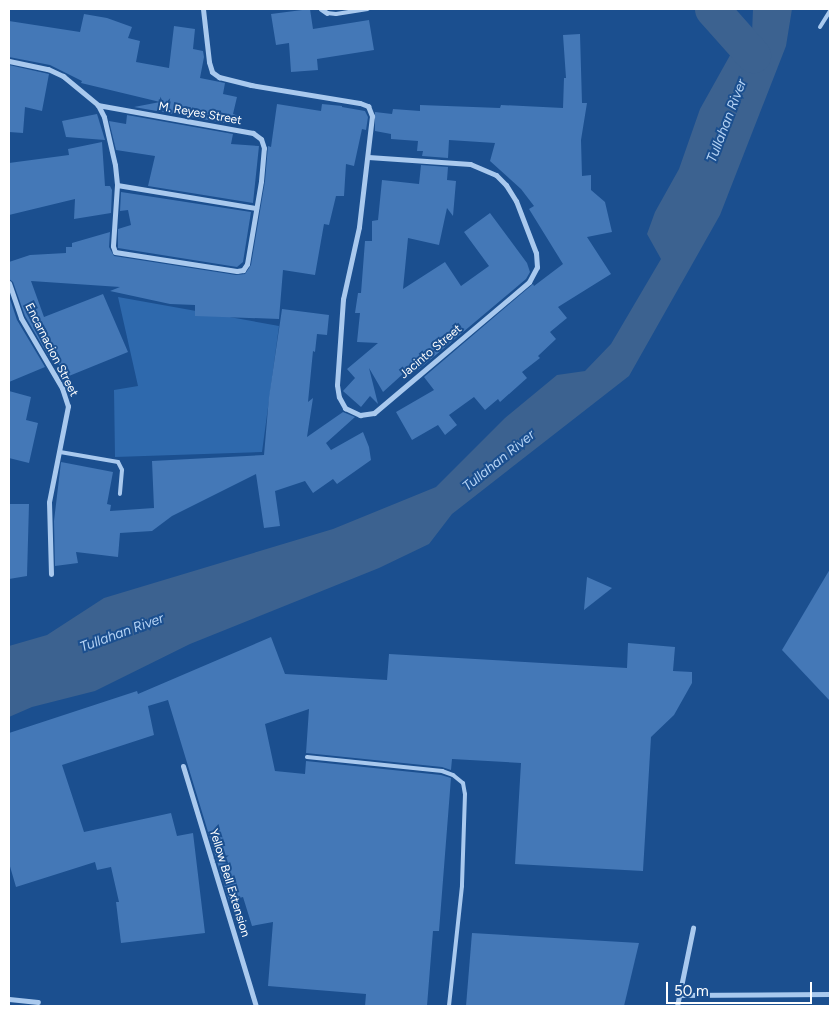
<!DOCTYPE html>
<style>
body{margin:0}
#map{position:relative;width:839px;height:1015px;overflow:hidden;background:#1b4f8f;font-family:Figtree,sans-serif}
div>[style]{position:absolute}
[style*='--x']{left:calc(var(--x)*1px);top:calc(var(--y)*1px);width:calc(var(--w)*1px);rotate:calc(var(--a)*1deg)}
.green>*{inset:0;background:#2e69ad}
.water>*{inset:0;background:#3c6290}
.river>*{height:35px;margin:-17.5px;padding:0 17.5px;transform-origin:17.5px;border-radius:17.5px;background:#3c6290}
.building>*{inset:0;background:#4478b7}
.service>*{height:4px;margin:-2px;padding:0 2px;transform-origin:2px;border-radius:2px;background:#a9c9ee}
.minor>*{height:5px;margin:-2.5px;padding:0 2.5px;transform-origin:2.5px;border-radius:2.5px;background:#a9c9ee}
span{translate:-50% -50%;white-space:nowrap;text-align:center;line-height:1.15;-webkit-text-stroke:4px #1b4f8f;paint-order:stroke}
.street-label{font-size:12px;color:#fff}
.water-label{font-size:14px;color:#b5d3f5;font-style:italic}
.frame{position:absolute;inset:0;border:10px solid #fff;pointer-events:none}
.scale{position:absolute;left:666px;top:982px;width:146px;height:22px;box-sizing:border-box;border:2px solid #fff;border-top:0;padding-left:6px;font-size:15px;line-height:18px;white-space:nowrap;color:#fff;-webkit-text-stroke:4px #1b4f8f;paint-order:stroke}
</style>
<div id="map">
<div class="green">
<i style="clip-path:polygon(118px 297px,279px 326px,262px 452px,115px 457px,114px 390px,138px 386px)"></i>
</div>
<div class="water">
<i style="clip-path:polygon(753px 9px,792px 9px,786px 46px,720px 215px,629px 376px,452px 514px,429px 544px,379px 568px,190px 644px,95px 691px,32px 707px,9px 717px,9px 646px,47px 635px,104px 598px,333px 529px,436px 487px,505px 418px,557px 375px,585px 371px,611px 344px,661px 259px,647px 234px,655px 212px,679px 169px,700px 109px,738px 41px,752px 33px)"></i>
</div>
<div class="river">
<i style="--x:712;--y:9;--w:62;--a:48.3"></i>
</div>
<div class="building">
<i style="clip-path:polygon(310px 9px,313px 29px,369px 20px,374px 50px,317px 59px,318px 70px,291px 72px,289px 43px,276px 45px,271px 14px)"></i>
<i style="clip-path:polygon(84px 14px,107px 18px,132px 27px,128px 38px,140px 41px,136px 62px,169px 68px,174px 26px,195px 29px,193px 49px,203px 51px,204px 57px,200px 78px,225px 83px,223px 94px,237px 97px,233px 114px,239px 116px,236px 125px,134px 107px,160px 102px,81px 83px,82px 81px,50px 65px,9px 57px,9px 21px,80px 32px)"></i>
<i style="clip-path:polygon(580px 34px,582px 103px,587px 103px,581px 140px,582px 176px,591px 175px,591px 190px,605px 202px,612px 232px,587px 237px,611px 274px,558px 307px,567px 318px,550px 332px,556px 339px,538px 356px,540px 358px,522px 372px,527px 378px,500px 402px,498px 399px,485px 410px,474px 397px,449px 415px,457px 425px,445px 435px,438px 425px,412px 440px,396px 412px,434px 390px,424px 377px,533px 284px,534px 286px,563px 264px,529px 209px,534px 206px,521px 189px,490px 161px,495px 143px,449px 140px,448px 158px,422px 156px,423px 151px,417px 151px,418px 141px,391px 139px,391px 134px,375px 131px,375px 112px,392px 114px,393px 109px,420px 111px,420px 105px,500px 108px,501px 105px,563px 108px,564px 78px,566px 78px,563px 35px)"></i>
<i style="clip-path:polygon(9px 65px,49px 74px,42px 111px,25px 107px,23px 133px,9px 132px)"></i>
<i style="clip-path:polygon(277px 104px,321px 111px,322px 104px,342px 106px,342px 107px,365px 111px,368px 117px,366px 130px,362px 129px,354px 166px,346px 164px,344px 196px,336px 196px,329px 225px,324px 224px,315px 275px,283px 270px,279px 319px,195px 316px,195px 305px,170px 304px,110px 291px,120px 287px,31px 281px,44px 317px,103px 294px,128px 352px,64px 378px,58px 362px,53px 364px,25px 316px,13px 282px,9px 279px,9px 262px,30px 255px,66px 253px,66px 247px,72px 247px,72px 243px,110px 232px,109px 247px,114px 256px,236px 275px,245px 274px,251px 265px,265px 181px,268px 146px,271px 147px)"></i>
<i style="clip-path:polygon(97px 114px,105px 140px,66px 137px,62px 121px)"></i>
<i style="clip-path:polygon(127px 115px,233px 134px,231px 144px,259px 146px,253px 203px,148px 186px,155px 156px,116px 150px,109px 121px,126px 124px)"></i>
<i style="clip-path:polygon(102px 142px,105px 186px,110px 186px,112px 190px,111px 213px,74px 219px,75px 199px,9px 215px,9px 163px,69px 155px,68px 149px)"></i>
<i style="clip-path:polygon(421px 165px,448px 167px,447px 180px,456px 181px,453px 216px,447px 208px,439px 245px,408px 238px,403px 289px,445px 262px,461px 286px,489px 266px,464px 232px,490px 213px,527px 263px,530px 272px,526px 279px,418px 370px,414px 364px,383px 392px,369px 368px,378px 404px,370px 396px,361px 407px,343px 391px,355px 378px,347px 369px,378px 343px,357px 342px,360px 313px,355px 313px,358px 293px,361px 293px,365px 241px,372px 241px,372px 221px,378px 220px,382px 180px,419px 184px)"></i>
<i style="clip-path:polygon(121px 192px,251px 212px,243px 262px,237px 267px,118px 248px,118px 229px,131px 225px,128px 210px,120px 211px)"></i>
<i style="clip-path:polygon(9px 296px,17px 320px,45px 367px,9px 382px)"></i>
<i style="clip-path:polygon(282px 309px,329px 315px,327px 335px,317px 334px,315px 352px,313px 351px,308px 402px,313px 398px,307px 437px,343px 412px,355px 417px,326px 443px,331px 450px,363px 432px,369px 447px,371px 460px,337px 484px,333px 479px,313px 493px,305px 481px,275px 491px,280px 526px,264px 528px,256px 474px,172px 516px,152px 531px,120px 533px,118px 557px,76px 552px,78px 563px,55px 566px,54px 521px,61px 462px,113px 472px,107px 504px,111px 505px,110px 511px,154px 508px,152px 461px,264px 455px,269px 397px)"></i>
<i style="clip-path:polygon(9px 391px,31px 397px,26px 420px,38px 423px,29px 463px,9px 458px)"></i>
<i style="clip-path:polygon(9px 504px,29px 504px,27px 576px,9px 579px)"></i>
<i style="clip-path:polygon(830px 569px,830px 701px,782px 650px)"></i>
<i style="clip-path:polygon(587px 577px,612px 588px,584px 610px)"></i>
<i style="clip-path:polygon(271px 637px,285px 674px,387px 680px,389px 654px,627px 668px,628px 643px,675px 647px,673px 671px,692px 672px,692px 683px,674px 715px,651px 737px,643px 871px,515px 864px,521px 763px,452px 759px,451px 770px,442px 767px,306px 753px,309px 709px,265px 724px,275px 771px,305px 774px,306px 761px,441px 775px,451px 778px,439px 931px,433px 931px,427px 1006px,365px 1006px,366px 994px,268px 986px,273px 922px,252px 926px,243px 897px,229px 901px,168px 700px,148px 706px,154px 735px,62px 765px,84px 832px,171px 813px,177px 836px,193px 833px,205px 933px,121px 943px,116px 902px,119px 902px,111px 867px,97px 870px,95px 862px,16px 887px,9px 863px,9px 733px,137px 691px,138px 694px)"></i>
<i style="clip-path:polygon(472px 933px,639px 943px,624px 1006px,466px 1006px)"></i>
</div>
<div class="service">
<i style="--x:327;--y:13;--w:9;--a:6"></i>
<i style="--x:336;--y:14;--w:32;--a:-9"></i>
<i style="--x:820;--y:27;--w:19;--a:-58"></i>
<i style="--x:60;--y:452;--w:59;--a:9.8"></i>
<i style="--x:118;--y:462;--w:9;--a:63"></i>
<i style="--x:122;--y:470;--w:24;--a:95"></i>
<i style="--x:307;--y:757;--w:136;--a:5.9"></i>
<i style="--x:442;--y:771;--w:12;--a:20"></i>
<i style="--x:453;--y:775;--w:13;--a:39"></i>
<i style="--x:463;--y:783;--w:11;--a:80"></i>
<i style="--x:465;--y:794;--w:92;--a:91.9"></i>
<i style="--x:462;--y:886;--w:121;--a:96.2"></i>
</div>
<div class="minor">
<i style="--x:203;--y:9;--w:53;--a:83.5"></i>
<i style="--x:209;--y:62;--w:10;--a:73"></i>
<i style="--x:212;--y:72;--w:9;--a:36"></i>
<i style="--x:219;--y:77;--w:33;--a:14"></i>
<i style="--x:251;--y:85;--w:110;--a:9.4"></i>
<i style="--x:360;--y:103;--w:9;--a:21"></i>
<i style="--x:368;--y:106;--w:11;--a:68"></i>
<i style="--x:372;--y:116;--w:112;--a:96.7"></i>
<i style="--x:359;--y:227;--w:74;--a:102.5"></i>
<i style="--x:343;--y:299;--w:86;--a:94"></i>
<i style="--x:337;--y:385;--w:12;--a:81"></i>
<i style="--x:339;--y:397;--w:13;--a:61"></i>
<i style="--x:345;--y:408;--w:17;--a:25"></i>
<i style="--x:360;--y:415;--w:14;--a:-8"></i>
<i style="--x:374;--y:413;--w:203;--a:-40.2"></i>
<i style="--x:529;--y:282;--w:17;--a:-62"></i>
<i style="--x:537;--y:267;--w:14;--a:-94"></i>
<i style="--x:536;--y:253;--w:56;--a:-111"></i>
<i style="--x:516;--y:201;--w:19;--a:-122"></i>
<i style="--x:506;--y:185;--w:14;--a:-135"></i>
<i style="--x:496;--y:175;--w:28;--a:-157"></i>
<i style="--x:470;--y:164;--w:102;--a:-176.1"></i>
<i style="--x:321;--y:9;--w:7;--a:34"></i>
<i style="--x:9;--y:61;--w:40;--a:12"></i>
<i style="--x:48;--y:69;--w:17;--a:25"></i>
<i style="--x:63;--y:76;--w:45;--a:39.6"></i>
<i style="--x:98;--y:105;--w:13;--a:63"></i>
<i style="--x:104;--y:117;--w:49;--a:77.1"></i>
<i style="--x:115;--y:165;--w:20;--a:84"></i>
<i style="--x:117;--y:185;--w:61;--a:93.8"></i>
<i style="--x:113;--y:246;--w:6;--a:72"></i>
<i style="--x:115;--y:252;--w:123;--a:8.9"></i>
<i style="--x:237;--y:271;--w:6;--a:-9"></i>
<i style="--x:243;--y:270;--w:7;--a:-56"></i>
<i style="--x:247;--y:264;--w:84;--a:-80.4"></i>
<i style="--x:261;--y:181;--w:33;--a:-85"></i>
<i style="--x:264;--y:148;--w:9;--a:-108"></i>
<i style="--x:261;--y:139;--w:10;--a:-143"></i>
<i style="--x:253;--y:133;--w:158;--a:-169.8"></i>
<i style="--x:117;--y:185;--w:141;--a:9.4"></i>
<i style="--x:9;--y:283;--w:37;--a:71"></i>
<i style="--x:21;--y:318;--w:81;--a:59.6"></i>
<i style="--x:62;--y:388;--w:19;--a:72"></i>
<i style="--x:68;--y:406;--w:98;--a:101.2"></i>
<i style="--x:49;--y:502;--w:72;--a:88.4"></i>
<i style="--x:183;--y:766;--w:251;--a:73.1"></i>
<i style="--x:679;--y:995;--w:151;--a:-0.4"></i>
<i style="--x:9;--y:999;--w:29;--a:6"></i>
<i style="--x:677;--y:1006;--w:80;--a:-78.4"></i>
</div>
<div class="street-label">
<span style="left:200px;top:114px;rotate:10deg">M. Reyes Street</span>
<span style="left:51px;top:350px;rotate:63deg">Encarnacion Street</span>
<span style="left:431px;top:352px;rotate:-40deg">Jacinto Street</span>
<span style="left:229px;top:883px;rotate:73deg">Yellow Bell Extension</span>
</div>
<div class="water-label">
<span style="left:727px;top:121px;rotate:-69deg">Tullahan River</span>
<span style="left:499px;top:461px;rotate:-39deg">Tullahan River</span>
<span style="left:122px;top:633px;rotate:-20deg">Tullahan River</span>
</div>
<div class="frame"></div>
<div class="scale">50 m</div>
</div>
